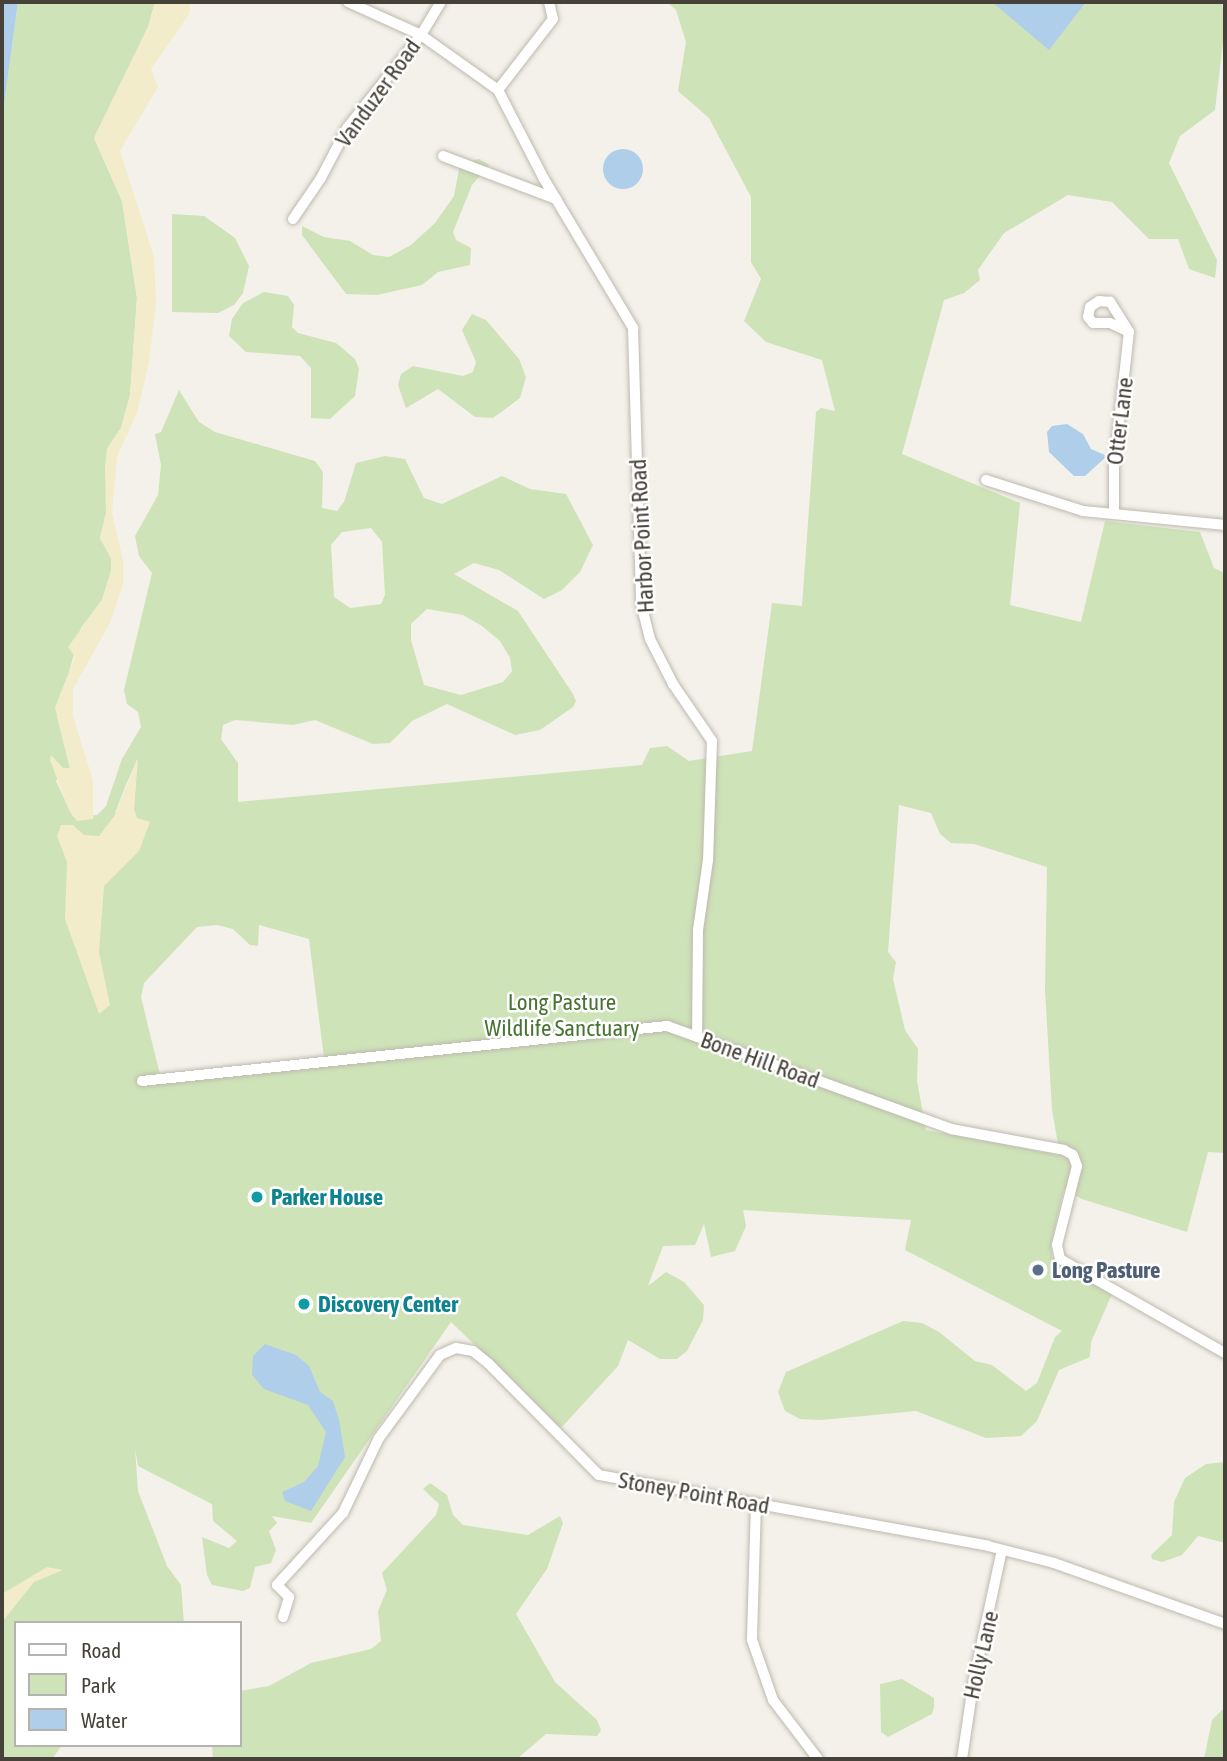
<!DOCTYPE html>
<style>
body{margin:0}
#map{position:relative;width:1227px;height:1761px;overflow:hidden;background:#f3f1ea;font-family:"Asap Condensed",sans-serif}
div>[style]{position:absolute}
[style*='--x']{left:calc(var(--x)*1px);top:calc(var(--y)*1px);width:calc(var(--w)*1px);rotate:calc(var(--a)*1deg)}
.green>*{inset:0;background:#cee3b8}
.sand>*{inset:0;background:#f3eccb}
.water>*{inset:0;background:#aecee9}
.round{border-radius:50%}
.roads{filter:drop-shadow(0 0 2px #beb9ae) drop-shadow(0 0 2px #beb9ae)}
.minor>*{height:10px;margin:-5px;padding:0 5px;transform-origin:5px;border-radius:5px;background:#fff}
.dots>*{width:19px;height:19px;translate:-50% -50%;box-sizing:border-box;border:4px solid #fff;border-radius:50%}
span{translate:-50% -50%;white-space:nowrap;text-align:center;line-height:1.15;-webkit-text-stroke:5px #fff;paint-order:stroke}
.street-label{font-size:23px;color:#474239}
.park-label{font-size:23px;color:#487332}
.culture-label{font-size:23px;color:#0d838f;font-weight:700}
.left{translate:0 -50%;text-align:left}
.service-label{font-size:23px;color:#4e5e75;font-weight:700}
.frame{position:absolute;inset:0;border:4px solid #474239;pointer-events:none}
.legend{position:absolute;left:14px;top:1621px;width:228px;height:126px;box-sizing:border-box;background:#fff;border:2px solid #b5b3b0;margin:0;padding:9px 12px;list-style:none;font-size:21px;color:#474239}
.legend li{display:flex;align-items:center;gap:14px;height:35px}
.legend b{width:35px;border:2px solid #b5b3b0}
</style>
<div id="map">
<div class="green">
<i style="clip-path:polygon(evenodd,18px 2px,155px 2px,148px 27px,94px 138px,122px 201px,137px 298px,130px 395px,121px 428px,107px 449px,106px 513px,100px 538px,111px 558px,111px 571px,102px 600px,81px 628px,57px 716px,70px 768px,63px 768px,56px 781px,73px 817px,97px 815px,106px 806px,122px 759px,141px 727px,138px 712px,127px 704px,124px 690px,152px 573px,139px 556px,135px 536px,158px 495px,161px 465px,155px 434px,161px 432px,179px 390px,199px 422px,215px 432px,315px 461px,323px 472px,322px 508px,337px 511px,344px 502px,356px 463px,385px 456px,405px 459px,424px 498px,442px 504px,502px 476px,530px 489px,566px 494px,593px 545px,580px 572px,562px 590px,544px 599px,499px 570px,474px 563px,454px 574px,518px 611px,573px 694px,576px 701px,573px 707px,540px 730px,515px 735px,447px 704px,412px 721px,390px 743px,373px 744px,315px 720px,293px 725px,235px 720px,223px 725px,221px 739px,238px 763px,238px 802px,642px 765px,650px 748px,667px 746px,689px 761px,752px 751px,772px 603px,802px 606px,816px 412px,821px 408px,835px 411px,822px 360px,766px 342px,744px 321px,761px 279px,751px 262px,751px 197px,709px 118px,678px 91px,686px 42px,676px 10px,667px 2px,1222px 2px,1225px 25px,1215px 110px,1180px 136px,1169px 163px,1217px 260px,1215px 278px,1189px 269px,1178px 239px,1149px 239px,1112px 202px,1068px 195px,1004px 233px,978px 270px,980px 280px,964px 293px,944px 300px,902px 454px,1020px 503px,1010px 605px,1081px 622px,1105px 521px,1200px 532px,1214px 568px,1225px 573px,1225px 1153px,1208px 1152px,1187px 1232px,1082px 1199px,1064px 1189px,1051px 1245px,1052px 1257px,1112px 1294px,1091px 1342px,1090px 1357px,1059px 1370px,1037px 1421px,1021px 1436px,986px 1438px,916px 1411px,821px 1420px,800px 1419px,785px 1411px,778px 1392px,786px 1372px,903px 1321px,922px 1323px,939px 1332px,975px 1361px,992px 1365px,1026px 1391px,1037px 1383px,1055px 1337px,1062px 1331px,905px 1250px,911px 1220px,743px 1210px,746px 1226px,735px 1251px,711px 1257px,704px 1224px,695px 1245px,663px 1246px,648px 1286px,666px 1272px,684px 1282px,704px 1305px,703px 1320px,687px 1351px,677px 1359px,660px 1359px,628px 1340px,618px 1366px,561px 1428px,451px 1322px,311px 1523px,272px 1516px,277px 1523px,269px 1531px,276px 1550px,271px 1563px,255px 1567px,250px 1588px,243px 1591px,212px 1585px,207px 1575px,202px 1537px,229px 1548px,237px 1541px,213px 1521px,212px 1504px,138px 1466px,135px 1448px,138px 1491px,167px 1566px,181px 1585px,184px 1623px,16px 1623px,16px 1745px,62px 1745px,52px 1759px,2px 1759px,2px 120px,18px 2px,371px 528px,382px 542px,385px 595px,381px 604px,350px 608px,334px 597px,331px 545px,342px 532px,371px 528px,18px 2px,427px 609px,463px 615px,482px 626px,500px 641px,510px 658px,512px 671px,503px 682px,461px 695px,424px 685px,411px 640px,411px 624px,427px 609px,18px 2px,137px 760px,134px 809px,115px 813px,125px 787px,137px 760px,18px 2px,899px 805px,931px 813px,940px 834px,951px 843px,974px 844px,1047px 867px,1045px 990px,1052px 1110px,1060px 1155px,926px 1130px,917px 1081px,918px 1049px,905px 1030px,893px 979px,896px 962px,888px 952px,899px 805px,18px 2px,217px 925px,233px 929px,250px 945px,258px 946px,259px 925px,309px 939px,325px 1066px,162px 1083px,141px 997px,144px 983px,197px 927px,217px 925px)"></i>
<i style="clip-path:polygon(479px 159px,489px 165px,472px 185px,453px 232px,456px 240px,471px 248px,470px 265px,438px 272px,422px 285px,377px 295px,346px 294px,302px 235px,302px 226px,324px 237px,350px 241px,373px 255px,389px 257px,411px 245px,435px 223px,454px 196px,460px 164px)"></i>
<i style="clip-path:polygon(172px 214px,204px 216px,235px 238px,249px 266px,243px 293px,234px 305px,218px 313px,172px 312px)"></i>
<i style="clip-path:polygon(264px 292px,288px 296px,294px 305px,292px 327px,298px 333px,336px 343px,355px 359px,359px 369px,355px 396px,330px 419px,311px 418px,311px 368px,300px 356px,246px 352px,229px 336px,232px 319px,243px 303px)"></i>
<i style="clip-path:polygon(472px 314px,486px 320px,519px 359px,526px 377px,520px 398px,493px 418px,475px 417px,438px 389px,406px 408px,398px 385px,401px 374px,413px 366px,463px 376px,473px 372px,476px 362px,462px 330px)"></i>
<i style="clip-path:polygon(1225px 1462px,1225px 1543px,1198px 1536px,1182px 1555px,1162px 1562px,1152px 1559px,1151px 1555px,1172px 1535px,1174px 1502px,1185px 1478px,1206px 1464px)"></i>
<i style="clip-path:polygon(430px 1483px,447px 1495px,453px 1515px,463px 1525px,528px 1535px,560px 1516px,563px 1523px,547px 1569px,516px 1614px,555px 1682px,597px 1720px,601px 1730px,597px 1736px,546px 1734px,517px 1759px,213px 1759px,212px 1745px,240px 1745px,240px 1691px,269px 1686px,311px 1663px,371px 1649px,381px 1641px,378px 1611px,387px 1590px,382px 1573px,436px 1515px,439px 1504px,423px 1489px)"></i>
<i style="clip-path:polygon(902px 1679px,934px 1698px,934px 1707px,932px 1714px,888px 1737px,881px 1732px,880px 1684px)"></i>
<i style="clip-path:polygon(1225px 1707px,1225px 1759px,1204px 1759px,1212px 1720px)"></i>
</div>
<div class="sand">
<i style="clip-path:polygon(155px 2px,190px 2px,190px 13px,151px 69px,158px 87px,120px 151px,154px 257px,156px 302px,149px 362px,137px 413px,117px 457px,112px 513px,123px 560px,123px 585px,110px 623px,73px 689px,73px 716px,93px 781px,93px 819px,77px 821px,69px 810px,50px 760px,51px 755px,63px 768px,70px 768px,55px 707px,75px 657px,68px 647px,102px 600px,111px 571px,111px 558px,100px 538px,106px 513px,105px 467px,107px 449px,121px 428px,130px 395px,137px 298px,122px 201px,94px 138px,148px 27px)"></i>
<i style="clip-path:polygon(138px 758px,134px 809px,137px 818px,150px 822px,139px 851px,104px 886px,99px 952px,110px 1005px,99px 1014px,65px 919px,67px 862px,57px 836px,61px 825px,73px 825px,84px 835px,99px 836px,115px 815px)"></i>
<i style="clip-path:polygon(47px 1567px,63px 1570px,34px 1582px,2px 1622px,2px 1594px)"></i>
</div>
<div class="water">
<i style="clip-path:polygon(2px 2px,18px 2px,2px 120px)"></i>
<i style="clip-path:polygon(992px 2px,1086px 2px,1049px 50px)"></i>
<i class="round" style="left:603px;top:149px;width:40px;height:40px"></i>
<i style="clip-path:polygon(1067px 424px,1083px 434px,1091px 449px,1107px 456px,1085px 476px,1074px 476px,1049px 452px,1047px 432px,1052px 426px)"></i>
<i style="clip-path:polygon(265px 1344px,296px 1355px,309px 1366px,320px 1392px,333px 1401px,339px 1420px,345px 1457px,311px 1511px,285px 1501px,282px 1492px,304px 1482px,318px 1466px,326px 1432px,308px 1405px,264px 1389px,252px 1375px,253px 1356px)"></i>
</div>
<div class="roads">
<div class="minor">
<i style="--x:348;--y:2;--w:80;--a:24.3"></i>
<i style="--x:421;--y:35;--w:95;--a:35.5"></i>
<i style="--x:549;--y:2;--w:17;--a:77"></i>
<i style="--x:553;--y:19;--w:90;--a:127.8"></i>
<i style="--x:498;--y:90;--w:100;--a:62.7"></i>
<i style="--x:544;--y:179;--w:174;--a:59.1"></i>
<i style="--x:633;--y:328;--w:275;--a:88.3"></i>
<i style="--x:641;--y:603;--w:37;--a:76"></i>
<i style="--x:650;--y:639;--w:51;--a:62.9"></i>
<i style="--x:673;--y:684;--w:69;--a:55.6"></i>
<i style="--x:712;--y:741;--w:119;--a:91.9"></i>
<i style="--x:708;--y:860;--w:71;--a:98.1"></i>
<i style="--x:698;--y:930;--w:107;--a:90.5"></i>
<i style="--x:443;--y:156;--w:121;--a:20.8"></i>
<i style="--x:293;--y:219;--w:50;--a:-55.7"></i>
<i style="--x:321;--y:178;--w:56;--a:-62.5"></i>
<i style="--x:347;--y:128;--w:119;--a:-51.5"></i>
<i style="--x:421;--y:35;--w:39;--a:-59"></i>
<i style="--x:986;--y:480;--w:102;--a:17.7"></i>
<i style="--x:1083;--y:511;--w:143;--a:5.6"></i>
<i style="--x:1114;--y:510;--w:43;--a:-90"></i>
<i style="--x:1114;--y:467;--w:136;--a:-83.7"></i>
<i style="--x:1129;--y:332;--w:36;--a:-122"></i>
<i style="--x:1110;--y:302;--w:11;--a:-175"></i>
<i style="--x:1099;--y:301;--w:11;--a:146"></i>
<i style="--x:1090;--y:307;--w:10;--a:101"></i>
<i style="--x:1088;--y:317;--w:8;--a:50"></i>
<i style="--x:1093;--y:323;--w:17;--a:0"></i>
<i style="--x:1110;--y:323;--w:21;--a:25"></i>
<i style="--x:142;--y:1081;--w:528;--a:-5.98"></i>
<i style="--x:667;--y:1026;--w:302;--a:19.9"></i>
<i style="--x:951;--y:1129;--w:115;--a:10.5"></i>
<i style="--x:1064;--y:1150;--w:10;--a:29"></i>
<i style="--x:1073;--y:1155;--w:12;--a:70"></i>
<i style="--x:1077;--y:1166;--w:81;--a:104.2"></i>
<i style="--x:1057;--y:1245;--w:14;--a:78"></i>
<i style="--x:1060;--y:1259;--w:190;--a:29.7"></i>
<i style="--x:756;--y:1503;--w:137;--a:91.7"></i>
<i style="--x:752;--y:1640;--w:64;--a:70.7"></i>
<i style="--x:773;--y:1700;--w:74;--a:52.7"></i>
<i style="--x:283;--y:1617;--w:21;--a:-73"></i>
<i style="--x:289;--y:1597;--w:17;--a:-135"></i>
<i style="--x:277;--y:1585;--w:98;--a:-47.5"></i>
<i style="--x:343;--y:1513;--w:83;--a:-64.4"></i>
<i style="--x:379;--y:1438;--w:103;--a:-53.7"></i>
<i style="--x:440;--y:1355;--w:17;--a:-24"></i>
<i style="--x:456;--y:1348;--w:17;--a:10"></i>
<i style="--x:473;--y:1351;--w:21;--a:39"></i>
<i style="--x:489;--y:1364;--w:156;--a:45.3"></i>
<i style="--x:599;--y:1475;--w:395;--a:10.3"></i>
<i style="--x:988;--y:1546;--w:68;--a:14.4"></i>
<i style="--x:1054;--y:1563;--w:182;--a:19.6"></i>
<i style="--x:962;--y:1759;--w:81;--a:-81.5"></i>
<i style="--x:974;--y:1679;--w:132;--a:-77.8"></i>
</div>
</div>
<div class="dots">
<i style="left:257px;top:1197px;background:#0f9aa8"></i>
<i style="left:1038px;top:1270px;background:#5c6f8a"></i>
<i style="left:304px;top:1304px;background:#0f9aa8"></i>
</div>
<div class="street-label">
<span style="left:378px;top:93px;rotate:-54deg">Vanduzer Road</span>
<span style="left:1120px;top:421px;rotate:-83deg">Otter Lane</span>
<span style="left:642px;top:536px;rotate:-93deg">Harbor Point Road</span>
<span style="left:760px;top:1060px;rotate:20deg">Bone Hill Road</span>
<span style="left:694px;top:1493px;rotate:10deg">Stoney Point Road</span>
<span style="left:981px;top:1655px;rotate:-77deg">Holly Lane</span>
</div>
<div class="park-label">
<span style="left:562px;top:1015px">Long Pasture<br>Wildlife Sanctuary</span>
</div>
<div class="culture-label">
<span class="left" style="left:271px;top:1197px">Parker House</span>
<span class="left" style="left:318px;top:1304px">Discovery Center</span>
</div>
<div class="service-label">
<span class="left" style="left:1052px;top:1270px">Long Pasture</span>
</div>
<div class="frame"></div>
<ul class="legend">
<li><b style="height:9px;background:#fff"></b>Road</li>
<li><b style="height:19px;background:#cee3b8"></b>Park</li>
<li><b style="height:19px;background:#aecee9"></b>Water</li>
</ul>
</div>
